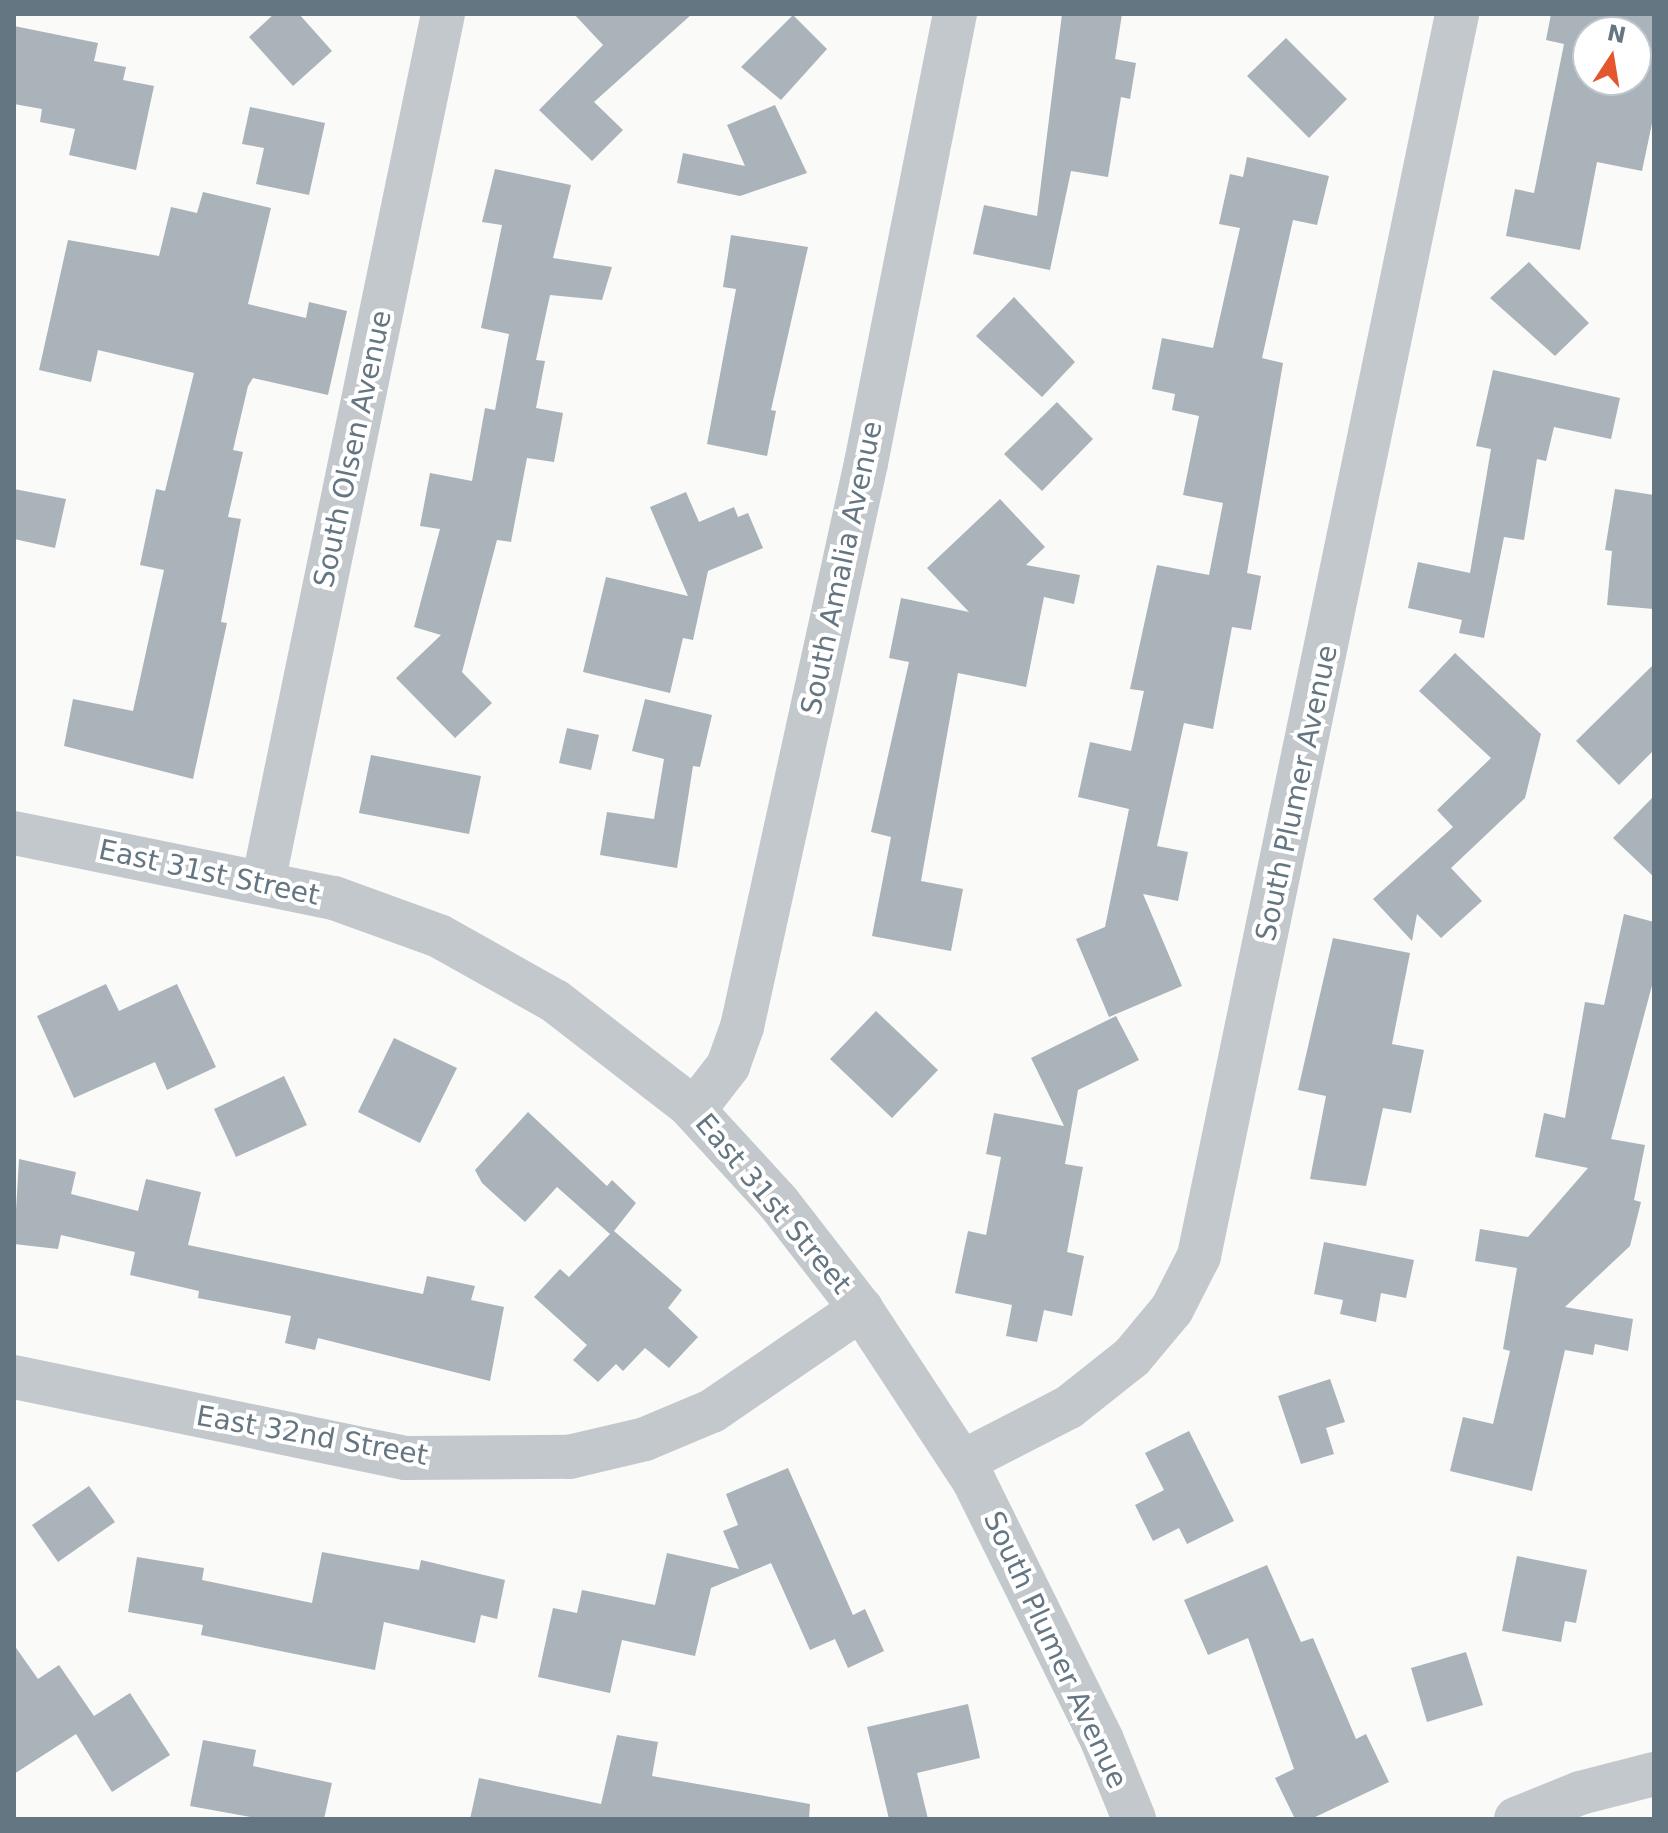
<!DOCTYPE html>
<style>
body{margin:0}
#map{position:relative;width:1668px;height:1833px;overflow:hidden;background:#fafaf8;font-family:"DejaVu Sans",sans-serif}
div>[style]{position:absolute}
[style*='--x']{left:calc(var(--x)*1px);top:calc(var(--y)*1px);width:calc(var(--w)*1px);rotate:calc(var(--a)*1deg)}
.building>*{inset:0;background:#aab3b9}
.minor>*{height:44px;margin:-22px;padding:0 22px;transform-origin:22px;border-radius:22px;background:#c3c8cc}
span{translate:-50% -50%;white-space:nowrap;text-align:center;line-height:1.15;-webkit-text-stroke:8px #fff;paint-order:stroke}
.street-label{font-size:28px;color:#657683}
.frame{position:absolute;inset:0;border:16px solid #657683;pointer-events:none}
.north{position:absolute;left:1572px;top:16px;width:80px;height:80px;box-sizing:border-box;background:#fff;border:2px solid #c1c8cd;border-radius:50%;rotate:12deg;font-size:22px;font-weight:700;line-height:32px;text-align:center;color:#657683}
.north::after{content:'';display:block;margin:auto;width:28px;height:36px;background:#e4572e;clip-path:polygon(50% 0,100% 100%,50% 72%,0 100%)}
</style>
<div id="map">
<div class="building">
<i style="clip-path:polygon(274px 14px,299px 14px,332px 51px,293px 86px,249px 37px)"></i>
<i style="clip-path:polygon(574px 14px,692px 14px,594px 102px,623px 130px,592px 161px,539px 110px,603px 45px)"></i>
<i style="clip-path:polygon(1062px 14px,1122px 14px,1115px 59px,1136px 63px,1130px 99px,1121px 97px,1108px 177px,1071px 171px,1050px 270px,973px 254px,984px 205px,1037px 216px)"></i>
<i style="clip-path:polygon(evenodd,1551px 14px,1654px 14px,1654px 114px,1642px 171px,1597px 162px,1580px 250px,1506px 236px,1515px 189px,1534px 193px,1564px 44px,1546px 40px,1551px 14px,1588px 32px,1636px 32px,1636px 80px,1588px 80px,1588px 32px)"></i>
<i style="clip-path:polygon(793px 15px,827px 49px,781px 100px,741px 67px)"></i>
<i style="clip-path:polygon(14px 26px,98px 43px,94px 61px,126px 67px,123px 80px,154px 86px,136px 170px,69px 155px,75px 129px,40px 122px,42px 109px,14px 104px)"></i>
<i style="clip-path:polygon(1286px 38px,1347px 99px,1309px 138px,1247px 76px)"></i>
<i style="clip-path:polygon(775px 105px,807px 173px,740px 196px,677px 183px,683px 153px,745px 166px,727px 125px)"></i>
<i style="clip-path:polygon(250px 107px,325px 123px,309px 195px,256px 184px,264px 148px,242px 144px)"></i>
<i style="clip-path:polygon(1247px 157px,1329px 176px,1317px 225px,1293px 220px,1262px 358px,1283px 363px,1247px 573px,1261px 576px,1251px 630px,1232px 627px,1213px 729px,1184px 723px,1157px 846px,1188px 852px,1178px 901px,1143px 894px,1182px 986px,1109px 1017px,1076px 939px,1105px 927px,1129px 809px,1078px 797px,1090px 742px,1131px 751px,1144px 691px,1130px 689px,1157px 565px,1209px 575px,1223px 503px,1183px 495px,1199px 416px,1172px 410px,1175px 394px,1152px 389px,1162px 338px,1213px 348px,1240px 228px,1219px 224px,1230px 174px,1243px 177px)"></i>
<i style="clip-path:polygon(495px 169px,571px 185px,553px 258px,612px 267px,602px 300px,550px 295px,536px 360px,545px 361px,536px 408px,563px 413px,554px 462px,527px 458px,511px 542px,497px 540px,462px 672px,492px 703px,455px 738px,396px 678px,441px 635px,414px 627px,440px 529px,420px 526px,430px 473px,472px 481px,485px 408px,495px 410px,509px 334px,481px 328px,502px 225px,482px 222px)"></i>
<i style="clip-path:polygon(203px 192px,271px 208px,248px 304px,306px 318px,309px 302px,347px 311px,328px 395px,253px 378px,248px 386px,233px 450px,243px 452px,228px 517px,241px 519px,221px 622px,227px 623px,193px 779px,64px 746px,73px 699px,133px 711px,164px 570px,140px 565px,156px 489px,165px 491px,194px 373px,98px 350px,91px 382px,39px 370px,68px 240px,159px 256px,171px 207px,197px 213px)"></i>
<i style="clip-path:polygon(731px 235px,808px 247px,771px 410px,776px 411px,767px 456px,707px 444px,736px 289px,723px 287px)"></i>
<i style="clip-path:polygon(1529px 262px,1589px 323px,1555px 356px,1490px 298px)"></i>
<i style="clip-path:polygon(1014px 297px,1075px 362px,1042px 397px,976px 336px)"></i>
<i style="clip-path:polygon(1493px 370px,1620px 398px,1611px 439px,1554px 427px,1546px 461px,1537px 459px,1524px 540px,1504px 537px,1484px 638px,1459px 633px,1462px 620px,1408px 608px,1418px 562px,1470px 573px,1491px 449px,1476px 446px)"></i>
<i style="clip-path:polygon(1057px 402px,1093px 439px,1042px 491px,1004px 454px)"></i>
<i style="clip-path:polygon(14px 489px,66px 499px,55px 548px,14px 539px)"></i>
<i style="clip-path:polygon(1615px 489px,1654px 495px,1654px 609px,1607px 605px,1612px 551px,1605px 550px)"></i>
<i style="clip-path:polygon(686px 492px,699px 522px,734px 507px,738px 517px,748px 513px,763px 548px,708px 571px,693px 640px,683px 638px,670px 693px,583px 672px,606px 577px,688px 596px,650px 507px)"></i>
<i style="clip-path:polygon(1000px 499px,1045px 547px,1026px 565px,1080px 575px,1074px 604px,1044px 597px,1026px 687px,958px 673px,921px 881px,963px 889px,951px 951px,872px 936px,891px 837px,871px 832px,909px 662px,889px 658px,901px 598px,969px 612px,927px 568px)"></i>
<i style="clip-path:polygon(1455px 653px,1541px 734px,1525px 798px,1451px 868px,1482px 901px,1441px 938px,1417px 914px,1412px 941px,1373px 899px,1453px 827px,1437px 810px,1491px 758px,1419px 691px)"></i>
<i style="clip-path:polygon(1654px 664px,1654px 750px,1619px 785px,1576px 741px)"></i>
<i style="clip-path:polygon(645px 699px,712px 715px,700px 767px,693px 766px,677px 868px,600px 855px,607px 812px,654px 819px,664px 759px,632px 751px)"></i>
<i style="clip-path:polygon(567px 728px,599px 735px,591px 770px,559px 763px)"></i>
<i style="clip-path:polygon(371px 755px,481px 776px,469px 834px,359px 813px)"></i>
<i style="clip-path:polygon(1654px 796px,1654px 877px,1613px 838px)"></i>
<i style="clip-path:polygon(1624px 914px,1654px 922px,1654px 978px,1611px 1139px,1645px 1145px,1634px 1200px,1641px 1202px,1630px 1246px,1565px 1307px,1633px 1319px,1628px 1351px,1595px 1344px,1593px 1355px,1565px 1350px,1532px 1491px,1450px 1471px,1463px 1417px,1493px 1424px,1510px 1351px,1503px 1349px,1517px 1268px,1475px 1261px,1480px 1229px,1528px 1237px,1588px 1168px,1535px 1157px,1544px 1113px,1565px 1118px,1585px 1002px,1604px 1005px)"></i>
<i style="clip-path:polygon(1333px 938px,1410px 953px,1392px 1044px,1424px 1050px,1411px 1113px,1383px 1108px,1366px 1186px,1310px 1179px,1326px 1096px,1298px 1090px)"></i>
<i style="clip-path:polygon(106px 984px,119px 1011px,177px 984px,216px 1067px,167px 1090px,155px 1062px,74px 1098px,37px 1016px)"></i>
<i style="clip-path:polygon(876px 1011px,938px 1070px,892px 1118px,830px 1059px)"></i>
<i style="clip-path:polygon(1116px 1016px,1139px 1060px,1078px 1090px,1065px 1164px,1083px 1167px,1067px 1252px,1084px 1256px,1072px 1316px,1044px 1310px,1037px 1342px,1006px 1336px,1012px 1305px,955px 1293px,968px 1231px,986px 1235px,1001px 1157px,986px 1154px,994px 1113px,1064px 1126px,1031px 1058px)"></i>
<i style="clip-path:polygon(394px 1038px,457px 1068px,420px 1143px,358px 1112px)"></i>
<i style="clip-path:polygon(284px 1076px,307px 1125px,236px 1157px,214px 1109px)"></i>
<i style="clip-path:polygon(528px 1112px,607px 1186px,612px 1180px,636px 1203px,614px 1231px,682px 1290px,668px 1308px,698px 1337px,669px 1368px,645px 1348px,623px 1371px,616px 1364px,598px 1382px,573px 1360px,587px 1345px,534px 1297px,560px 1269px,569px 1277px,610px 1234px,557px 1187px,525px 1222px,482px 1183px,475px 1170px)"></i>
<i style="clip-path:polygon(19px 1159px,76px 1172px,71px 1194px,138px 1211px,146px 1179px,201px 1192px,188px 1245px,423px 1294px,427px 1276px,475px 1286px,471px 1300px,504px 1307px,490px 1381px,318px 1338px,315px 1350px,285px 1343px,291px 1316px,198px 1298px,199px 1291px,130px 1275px,135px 1252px,61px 1235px,58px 1249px,14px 1244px)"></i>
<i style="clip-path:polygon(1324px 1242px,1414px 1260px,1406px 1298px,1381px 1293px,1376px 1322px,1340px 1314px,1343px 1300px,1314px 1294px)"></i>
<i style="clip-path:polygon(1330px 1379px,1345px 1422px,1326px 1428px,1334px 1454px,1301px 1464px,1278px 1396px)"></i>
<i style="clip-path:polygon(1189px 1431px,1234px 1521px,1187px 1544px,1179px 1528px,1153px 1541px,1135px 1505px,1164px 1490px,1145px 1453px)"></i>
<i style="clip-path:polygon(788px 1468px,853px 1615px,865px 1609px,884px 1651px,848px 1668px,835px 1639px,810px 1650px,771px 1563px,711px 1588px,695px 1656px,622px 1640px,610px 1693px,538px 1677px,553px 1608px,577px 1613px,582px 1590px,655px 1605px,667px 1553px,739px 1569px,723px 1531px,738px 1525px,726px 1494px)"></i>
<i style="clip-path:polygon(89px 1486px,115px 1522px,58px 1562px,32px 1525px)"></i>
<i style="clip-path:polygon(322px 1552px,419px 1570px,421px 1560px,505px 1580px,497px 1619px,481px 1615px,475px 1643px,384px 1622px,375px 1670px,201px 1635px,203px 1625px,128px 1612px,137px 1557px,204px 1568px,202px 1580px,312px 1603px)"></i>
<i style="clip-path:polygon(1517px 1556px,1587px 1570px,1576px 1623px,1565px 1621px,1561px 1642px,1502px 1631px)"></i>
<i style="clip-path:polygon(1267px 1565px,1301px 1642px,1313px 1638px,1356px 1739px,1366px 1734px,1389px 1782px,1311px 1819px,1295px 1819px,1275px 1778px,1294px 1769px,1248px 1638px,1208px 1655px,1184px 1600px)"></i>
<i style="clip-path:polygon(14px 1645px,38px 1679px,59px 1665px,94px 1716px,130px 1693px,170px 1755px,112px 1792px,76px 1734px,14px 1774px)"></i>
<i style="clip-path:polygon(1466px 1652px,1483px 1705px,1427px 1722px,1411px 1668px)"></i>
<i style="clip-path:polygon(968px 1704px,980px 1758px,917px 1773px,928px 1819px,889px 1819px,867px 1727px)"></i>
<i style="clip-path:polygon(617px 1735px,658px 1742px,652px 1776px,810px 1804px,809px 1819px,470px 1819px,479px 1778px,601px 1804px)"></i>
<i style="clip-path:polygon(203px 1740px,256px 1750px,253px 1766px,332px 1783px,324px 1819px,261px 1819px,190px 1806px)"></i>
</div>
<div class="minor">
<i style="--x:14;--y:833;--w:327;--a:11.5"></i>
<i style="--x:334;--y:898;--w:112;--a:19.9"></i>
<i style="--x:439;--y:936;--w:133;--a:29.3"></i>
<i style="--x:555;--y:1001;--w:170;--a:37.8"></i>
<i style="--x:689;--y:1105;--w:132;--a:47.5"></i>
<i style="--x:778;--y:1202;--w:135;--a:52.2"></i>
<i style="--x:861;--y:1309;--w:206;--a:56.7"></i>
<i style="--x:974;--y:1481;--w:289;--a:63.7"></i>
<i style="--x:1102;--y:1740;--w:85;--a:67.9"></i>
<i style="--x:263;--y:883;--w:887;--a:-78.3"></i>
<i style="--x:694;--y:1110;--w:56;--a:-52.3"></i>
<i style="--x:728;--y:1066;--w:41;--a:-70.3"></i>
<i style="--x:742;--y:1027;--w:577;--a:-77.6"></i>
<i style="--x:866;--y:463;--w:458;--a:-78.8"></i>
<i style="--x:14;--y:1377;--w:400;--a:11.7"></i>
<i style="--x:406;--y:1458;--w:163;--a:-0.4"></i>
<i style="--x:569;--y:1457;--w:78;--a:-13.3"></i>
<i style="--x:645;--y:1439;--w:73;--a:-22.7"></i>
<i style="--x:712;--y:1411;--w:181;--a:-34.4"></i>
<i style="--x:962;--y:1462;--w:120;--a:-27.2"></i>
<i style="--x:1069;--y:1407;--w:80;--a:-38.4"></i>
<i style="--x:1132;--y:1357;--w:62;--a:-50.2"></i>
<i style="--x:1172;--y:1309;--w:59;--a:-63"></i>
<i style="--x:1199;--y:1256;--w:1269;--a:-78.26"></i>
<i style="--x:1516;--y:1819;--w:69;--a:-22.1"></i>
<i style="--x:1580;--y:1793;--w:76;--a:-14.4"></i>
</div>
<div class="street-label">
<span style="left:353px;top:449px;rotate:-78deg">South Olsen Avenue</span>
<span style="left:842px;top:568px;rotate:-78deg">South Amalia Avenue</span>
<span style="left:1297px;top:793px;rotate:-78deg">South Plumer Avenue</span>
<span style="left:209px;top:873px;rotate:12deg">East 31st Street</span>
<span style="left:773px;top:1204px;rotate:50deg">East 31st Street</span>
<span style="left:312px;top:1436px;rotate:10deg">East 32nd Street</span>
<span style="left:1055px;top:1650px;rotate:65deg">South Plumer Avenue</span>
</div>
<div class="frame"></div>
<div class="north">N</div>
</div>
